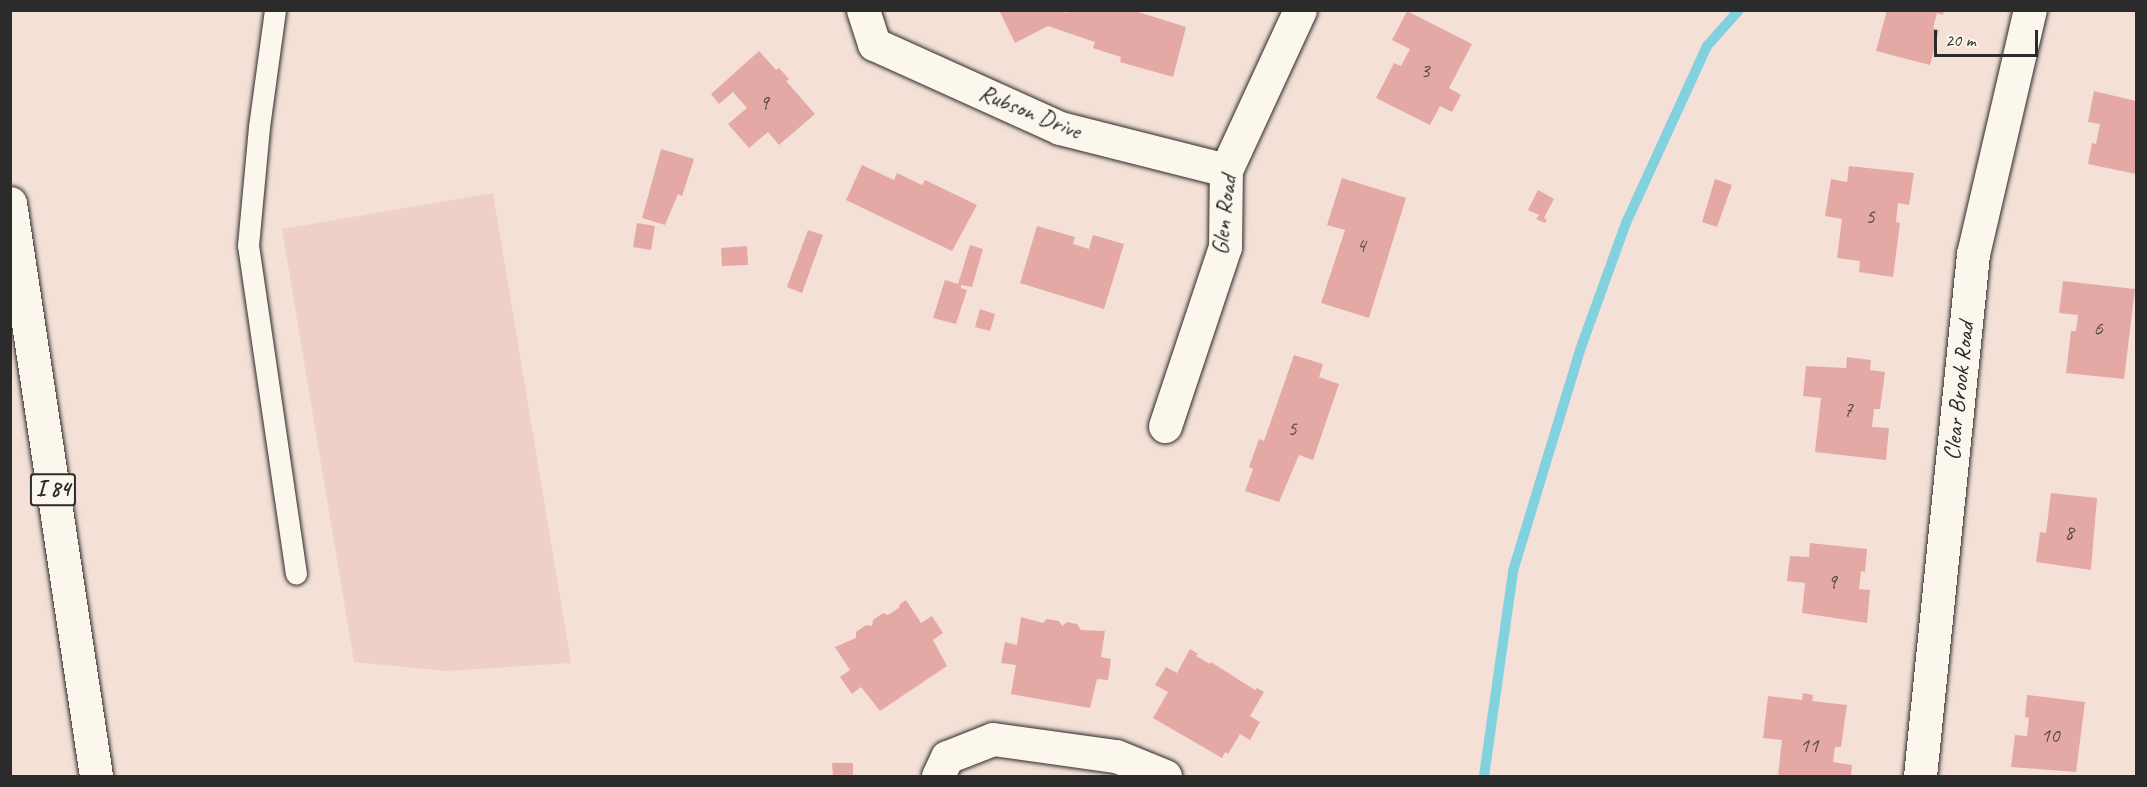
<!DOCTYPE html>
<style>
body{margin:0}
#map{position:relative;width:2147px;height:787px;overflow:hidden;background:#f4e0d7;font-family:Caveat,sans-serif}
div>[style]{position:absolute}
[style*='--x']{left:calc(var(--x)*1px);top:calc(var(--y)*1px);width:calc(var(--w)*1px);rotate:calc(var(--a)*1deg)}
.built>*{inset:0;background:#efd0c8}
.stream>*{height:10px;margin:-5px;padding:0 5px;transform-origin:5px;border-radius:5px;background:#82d1df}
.building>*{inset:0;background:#e4a9a5}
.roads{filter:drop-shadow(0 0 2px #2b2b2b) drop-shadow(0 0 2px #2b2b2b)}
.service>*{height:21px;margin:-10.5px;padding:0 10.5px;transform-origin:10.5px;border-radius:10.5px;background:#fbf7ec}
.minor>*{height:33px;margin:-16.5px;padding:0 16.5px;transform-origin:16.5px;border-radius:16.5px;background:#fbf7ec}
.motorway>*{height:33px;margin:-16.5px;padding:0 16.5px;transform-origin:16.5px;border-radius:16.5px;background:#fbf7ec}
span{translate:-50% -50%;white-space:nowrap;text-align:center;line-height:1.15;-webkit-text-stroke:5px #fbf7ec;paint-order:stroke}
.number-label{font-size:21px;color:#594a4a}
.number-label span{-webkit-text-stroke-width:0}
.shield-label span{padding:2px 4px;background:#fbf7ec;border:2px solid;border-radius:4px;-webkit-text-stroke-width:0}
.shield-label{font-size:22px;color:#2b2b2b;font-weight:700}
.street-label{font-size:24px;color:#2b2b2b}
.frame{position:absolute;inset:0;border:12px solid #2b2b2b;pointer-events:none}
.scale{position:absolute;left:1934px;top:30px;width:104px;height:27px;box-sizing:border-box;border:3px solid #2b2b2b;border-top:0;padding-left:8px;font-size:18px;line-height:21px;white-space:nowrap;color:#2b2b2b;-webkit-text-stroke:4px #fbf7ec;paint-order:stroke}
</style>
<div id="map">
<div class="built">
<i style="clip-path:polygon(493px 193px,571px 663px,446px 671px,354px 662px,282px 229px)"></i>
</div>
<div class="stream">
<i style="--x:1484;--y:776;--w:207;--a:-81.9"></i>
<i style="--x:1513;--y:571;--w:231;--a:-73.1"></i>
<i style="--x:1580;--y:350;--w:135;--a:-70.1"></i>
<i style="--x:1626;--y:223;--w:195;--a:-65.4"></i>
<i style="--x:1707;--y:46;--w:48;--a:-48.4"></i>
</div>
<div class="building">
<i style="clip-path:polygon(999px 10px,1058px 10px,1067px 13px,1067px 10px,1132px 10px,1186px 27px,1173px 77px,1120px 62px,1121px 57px,1093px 48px,1095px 42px,1048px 26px,1015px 43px)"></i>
<i style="clip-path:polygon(1887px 10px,1944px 10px,1943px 15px,1937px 13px,1933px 28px,1939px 30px,1930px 65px,1876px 51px)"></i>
<i style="clip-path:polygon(1407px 11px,1472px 44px,1449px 88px,1461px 95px,1452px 112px,1440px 106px,1430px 125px,1376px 98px,1394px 63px,1401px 66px,1410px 49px,1392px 40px)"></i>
<i style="clip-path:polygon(759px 51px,776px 70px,779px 68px,789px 79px,786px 81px,815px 114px,779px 145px,768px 132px,749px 148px,728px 124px,747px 108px,733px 92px,719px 104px,711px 94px)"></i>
<i style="clip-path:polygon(2094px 91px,2136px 101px,2136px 174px,2088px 164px,2092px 143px,2096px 144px,2100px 124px,2088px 122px)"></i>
<i style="clip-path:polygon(661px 149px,694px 159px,682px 196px,678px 194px,665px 225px,642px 218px)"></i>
<i style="clip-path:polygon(862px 165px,894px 180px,897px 173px,922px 185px,925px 180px,977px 205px,952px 251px,846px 200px)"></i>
<i style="clip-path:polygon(1849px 166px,1914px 173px,1909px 205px,1898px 203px,1896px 222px,1900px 223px,1893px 277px,1859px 272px,1860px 261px,1837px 258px,1842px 219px,1825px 216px,1831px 179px,1847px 182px)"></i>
<i style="clip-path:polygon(1342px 178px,1406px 198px,1369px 318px,1321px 303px,1345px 230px,1327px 225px)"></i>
<i style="clip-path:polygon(1715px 179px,1732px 185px,1717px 227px,1702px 222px)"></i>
<i style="clip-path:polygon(1538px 190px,1554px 199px,1544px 218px,1547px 220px,1545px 223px,1536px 219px,1539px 215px,1528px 210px)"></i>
<i style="clip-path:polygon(637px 223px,655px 226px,651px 250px,633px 247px)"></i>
<i style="clip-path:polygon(1037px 226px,1075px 237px,1073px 244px,1089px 249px,1093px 235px,1124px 244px,1104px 309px,1020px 283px)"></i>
<i style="clip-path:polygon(808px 230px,823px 235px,802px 293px,787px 287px)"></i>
<i style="clip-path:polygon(970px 245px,983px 249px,972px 287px,961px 285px,961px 288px,967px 290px,956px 324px,933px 318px,945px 280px,958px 284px)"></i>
<i style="clip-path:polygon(747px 246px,748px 265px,722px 266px,721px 248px)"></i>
<i style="clip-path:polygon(2063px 281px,2135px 289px,2124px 379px,2066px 373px,2071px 331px,2076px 331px,2078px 315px,2059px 313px)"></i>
<i style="clip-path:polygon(980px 309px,995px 314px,990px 331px,975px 327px)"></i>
<i style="clip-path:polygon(1294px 355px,1323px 364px,1319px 377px,1339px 384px,1313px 460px,1299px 455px,1279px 502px,1245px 491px,1253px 469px,1249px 467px,1259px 439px,1264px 441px)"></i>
<i style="clip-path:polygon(1847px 357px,1871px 360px,1870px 370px,1885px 372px,1880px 409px,1874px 409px,1872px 427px,1889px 428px,1886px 460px,1815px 452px,1821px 398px,1803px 396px,1806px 366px,1846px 368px)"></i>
<i style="clip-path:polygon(2051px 493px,2097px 498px,2091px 570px,2036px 562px,2040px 532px,2046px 533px)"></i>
<i style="clip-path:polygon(1810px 543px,1867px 549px,1865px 572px,1861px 571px,1859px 589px,1870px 590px,1867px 623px,1802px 613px,1805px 583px,1787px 581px,1790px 556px,1809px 557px)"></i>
<i style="clip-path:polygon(906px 600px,921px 623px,932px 616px,943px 633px,933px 640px,947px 666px,880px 711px,861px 687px,852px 694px,840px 677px,850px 670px,835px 647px,856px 638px,856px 632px,866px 625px,872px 626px,873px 620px,883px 613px,888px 615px,900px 607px,899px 605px)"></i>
<i style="clip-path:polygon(1021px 617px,1043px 623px,1047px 619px,1059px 621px,1062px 626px,1067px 622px,1077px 624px,1081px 630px,1105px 631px,1101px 657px,1111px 659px,1108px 680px,1097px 679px,1090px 708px,1011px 694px,1016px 665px,1001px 663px,1005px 642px,1017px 645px)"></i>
<i style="clip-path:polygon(1190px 649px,1198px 654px,1196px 656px,1210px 664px,1211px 662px,1255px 690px,1257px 688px,1264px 692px,1250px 716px,1260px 722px,1250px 740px,1240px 734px,1228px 754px,1225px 752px,1222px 758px,1153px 718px,1168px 692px,1155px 685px,1166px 667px,1177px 673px)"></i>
<i style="clip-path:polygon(1803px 693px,1813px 695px,1812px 701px,1847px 705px,1841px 747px,1835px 747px,1833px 762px,1852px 765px,1851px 776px,1778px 776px,1782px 740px,1763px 738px,1768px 696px,1802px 700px)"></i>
<i style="clip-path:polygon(2027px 695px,2085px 702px,2076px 772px,2011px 767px,2015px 735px,2027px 736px,2029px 718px,2025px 717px)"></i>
<i style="clip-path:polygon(832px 763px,853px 763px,853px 776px,833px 776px)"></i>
</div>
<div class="roads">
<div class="service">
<i style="--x:275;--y:10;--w:118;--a:97.8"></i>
<i style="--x:259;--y:127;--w:119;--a:95.3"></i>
<i style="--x:248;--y:245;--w:332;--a:81.7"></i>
</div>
<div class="minor">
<i style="--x:863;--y:10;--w:36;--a:72"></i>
<i style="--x:874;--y:44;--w:204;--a:24.3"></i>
<i style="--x:1060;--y:128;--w:171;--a:14.2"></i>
<i style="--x:1165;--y:426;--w:189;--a:-71.5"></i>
<i style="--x:1225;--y:247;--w:77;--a:-89.3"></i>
<i style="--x:1226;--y:170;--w:176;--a:-65.2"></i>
<i style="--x:938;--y:776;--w:21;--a:-65"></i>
<i style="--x:947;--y:757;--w:49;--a:-21.4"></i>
<i style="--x:993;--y:739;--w:124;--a:7.9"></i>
<i style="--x:1116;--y:756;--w:53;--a:22.2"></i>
<i style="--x:1920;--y:776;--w:525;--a:-84.2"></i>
<i style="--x:1973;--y:254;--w:251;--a:-76.9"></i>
</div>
<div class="motorway">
<i style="--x:10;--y:203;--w:579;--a:81.46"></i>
</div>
</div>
<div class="number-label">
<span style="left:1425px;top:70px">3</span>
<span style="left:764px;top:102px">9</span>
<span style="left:1870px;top:216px">5</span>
<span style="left:1361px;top:245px">4</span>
<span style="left:2098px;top:328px">6</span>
<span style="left:1848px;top:409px">7</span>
<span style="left:1292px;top:428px">5</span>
<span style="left:2069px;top:532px">8</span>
<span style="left:1832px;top:581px">9</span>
<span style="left:2050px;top:735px">10</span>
<span style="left:1809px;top:745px">11</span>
</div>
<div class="shield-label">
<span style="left:53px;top:490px">I 84</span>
</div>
<div class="street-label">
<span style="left:1030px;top:112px;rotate:22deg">Rubson Drive</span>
<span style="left:1224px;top:215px;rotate:-84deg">Glen Road</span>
<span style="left:1959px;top:391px;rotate:-84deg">Clear Brook Road</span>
</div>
<div class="frame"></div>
<div class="scale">20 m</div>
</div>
